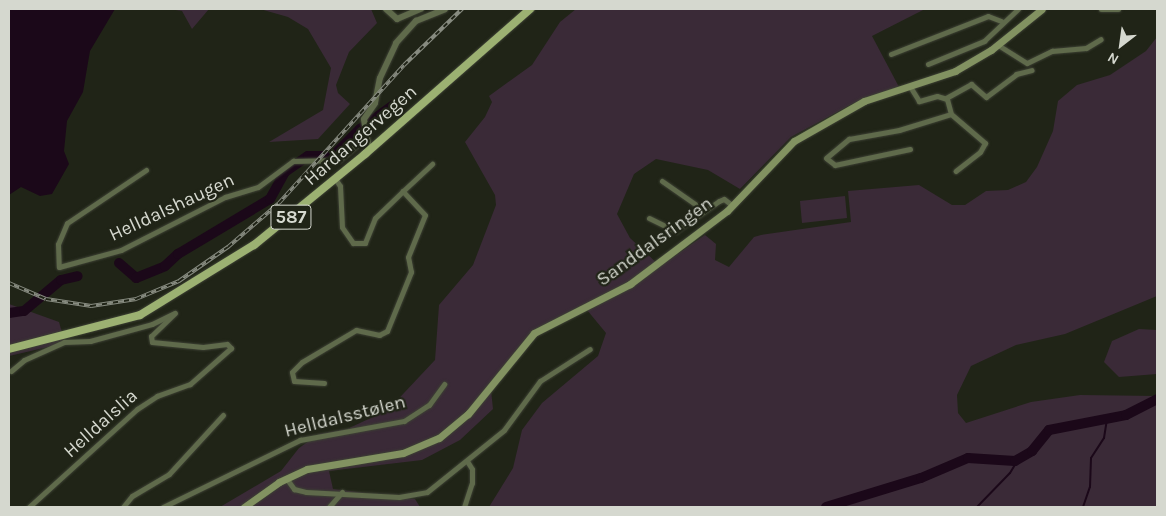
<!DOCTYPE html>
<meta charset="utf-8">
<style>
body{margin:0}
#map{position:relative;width:1166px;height:516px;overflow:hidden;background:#202417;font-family:Karla,sans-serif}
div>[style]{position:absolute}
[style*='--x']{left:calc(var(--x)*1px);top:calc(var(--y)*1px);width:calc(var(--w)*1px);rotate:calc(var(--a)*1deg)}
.green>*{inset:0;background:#3a2a37}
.water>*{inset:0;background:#1b0819}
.stream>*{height:2px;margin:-1px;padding:0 1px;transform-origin:1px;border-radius:1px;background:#1b0819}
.river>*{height:10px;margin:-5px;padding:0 5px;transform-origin:5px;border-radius:5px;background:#1b0819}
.roads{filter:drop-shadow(0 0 1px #3d4134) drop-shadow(0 0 1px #3d4134)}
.minor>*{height:5px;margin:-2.5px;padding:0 2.5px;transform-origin:2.5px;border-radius:2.5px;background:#5f6a4b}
.tertiary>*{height:6px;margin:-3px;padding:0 3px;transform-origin:3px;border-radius:3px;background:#5f6a4b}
.secondary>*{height:7px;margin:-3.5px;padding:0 3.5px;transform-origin:3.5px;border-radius:3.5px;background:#829261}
.primary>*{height:8px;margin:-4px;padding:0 4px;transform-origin:4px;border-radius:4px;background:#9cb172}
.rail>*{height:4px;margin-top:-2px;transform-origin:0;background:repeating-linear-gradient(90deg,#202417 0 5.5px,#878b80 0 11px);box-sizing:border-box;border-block:1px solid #878b80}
span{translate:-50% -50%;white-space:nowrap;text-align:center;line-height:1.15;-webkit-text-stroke:4.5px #202417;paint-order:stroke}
.shield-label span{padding:1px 4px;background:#202417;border:1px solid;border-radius:4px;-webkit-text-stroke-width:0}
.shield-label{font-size:18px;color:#d5d8cf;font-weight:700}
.street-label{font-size:19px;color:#d5d8cf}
.frame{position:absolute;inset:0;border:10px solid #d5d8cf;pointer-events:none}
.north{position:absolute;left:1096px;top:20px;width:50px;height:50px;-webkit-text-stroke:4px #202417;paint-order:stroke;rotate:210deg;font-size:14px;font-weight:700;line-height:20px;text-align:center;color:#d5d8cf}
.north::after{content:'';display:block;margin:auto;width:18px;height:22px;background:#d5d8cf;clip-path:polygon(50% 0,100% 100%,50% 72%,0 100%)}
</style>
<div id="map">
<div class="green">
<i style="clip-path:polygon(169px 9px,209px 9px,192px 29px,182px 11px)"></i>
<i style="clip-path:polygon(260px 9px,371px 9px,377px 23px,349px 52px,336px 85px,338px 93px,350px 104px,318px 139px,269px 142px,323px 110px,331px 68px,308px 29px,288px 17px)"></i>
<i style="clip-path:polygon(576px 9px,925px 9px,872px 36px,899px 87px,852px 104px,791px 137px,740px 189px,708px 170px,656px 159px,634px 174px,617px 214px,630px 238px,660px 266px,705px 235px,716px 244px,715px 260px,729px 267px,754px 237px,761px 235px,851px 222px,848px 191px,919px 185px,952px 205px,965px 205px,986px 191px,1008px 190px,1026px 182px,1037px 167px,1053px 131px,1058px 101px,1077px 85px,1110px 75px,1146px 51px,1157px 37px,1157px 296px,1065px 334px,1016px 345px,971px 366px,957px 395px,958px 413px,966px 423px,1031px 402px,1080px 395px,1157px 396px,1157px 507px,489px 507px,513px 468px,522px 430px,542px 403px,598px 356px,606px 333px,587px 310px,532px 332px,491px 390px,493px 409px,460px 440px,422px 460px,329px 471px,333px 489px,415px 499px,420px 507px,220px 507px,281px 471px,299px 448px,319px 434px,347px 429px,388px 410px,435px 360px,439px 305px,473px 265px,496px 205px,495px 195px,465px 142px,485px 117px,492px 102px,489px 96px,532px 65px,560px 22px)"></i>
<i style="clip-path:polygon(845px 196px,847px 218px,802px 223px,800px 201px)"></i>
<i style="clip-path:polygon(9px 304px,59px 322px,65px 343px,9px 356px)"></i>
<i style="clip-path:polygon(1139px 329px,1157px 330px,1157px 374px,1119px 377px,1104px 362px,1112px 341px)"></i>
</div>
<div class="water">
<i style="clip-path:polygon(9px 9px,115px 9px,90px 51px,83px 92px,67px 121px,64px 151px,69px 164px,52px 194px,40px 196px,21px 187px,9px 195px)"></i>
</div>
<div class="stream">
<i style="--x:977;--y:507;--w:47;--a:-45.9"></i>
<i style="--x:1010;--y:473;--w:17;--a:-59"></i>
<i style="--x:1083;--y:507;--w:21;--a:-71"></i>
<i style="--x:1090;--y:487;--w:29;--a:-88"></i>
<i style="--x:1091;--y:458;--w:24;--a:-57"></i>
<i style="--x:1104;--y:438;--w:19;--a:-81"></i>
</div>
<div class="river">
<i style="--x:119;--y:263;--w:23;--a:41"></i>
<i style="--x:136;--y:278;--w:31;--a:-22"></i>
<i style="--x:165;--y:266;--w:18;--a:-43"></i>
<i style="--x:178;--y:254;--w:107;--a:-30.9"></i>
<i style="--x:270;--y:199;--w:31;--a:-61"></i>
<i style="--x:285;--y:172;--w:28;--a:-35"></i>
<i style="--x:308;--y:156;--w:25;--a:0"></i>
<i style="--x:333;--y:156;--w:38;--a:-45"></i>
<i style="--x:360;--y:129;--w:48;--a:-35.7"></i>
<i style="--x:9;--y:313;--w:15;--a:-8"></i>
<i style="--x:24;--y:311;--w:48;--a:-40"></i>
<i style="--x:61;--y:280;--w:17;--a:-13"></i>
<i style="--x:826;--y:507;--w:99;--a:-17"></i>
<i style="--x:921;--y:478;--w:51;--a:-23.1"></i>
<i style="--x:968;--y:458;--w:47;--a:3.7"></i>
<i style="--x:1015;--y:461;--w:20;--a:-30"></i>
<i style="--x:1032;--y:451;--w:27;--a:-51"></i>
<i style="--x:1049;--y:430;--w:78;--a:-11"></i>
<i style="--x:1126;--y:415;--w:35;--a:-27"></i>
</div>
<div class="roads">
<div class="minor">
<i style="--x:1101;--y:9;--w:17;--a:0"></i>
<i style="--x:998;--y:45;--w:34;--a:32"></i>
<i style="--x:1027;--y:63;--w:28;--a:-26"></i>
<i style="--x:1052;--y:51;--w:34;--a:-5"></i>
<i style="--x:1086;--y:48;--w:17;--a:-31"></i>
<i style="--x:891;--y:54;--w:104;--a:-21.4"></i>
<i style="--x:988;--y:16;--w:14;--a:21"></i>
<i style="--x:928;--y:64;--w:61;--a:-22.3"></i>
<i style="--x:984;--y:41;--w:47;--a:-43.3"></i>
<i style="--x:946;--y:98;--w:29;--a:-29"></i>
<i style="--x:971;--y:84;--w:20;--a:41"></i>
<i style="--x:986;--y:97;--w:38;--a:-37"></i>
<i style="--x:1016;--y:74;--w:16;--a:-14"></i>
<i style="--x:951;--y:114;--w:45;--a:40.5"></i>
<i style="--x:985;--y:143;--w:10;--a:119"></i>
<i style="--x:980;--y:152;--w:31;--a:142"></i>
<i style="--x:910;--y:149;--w:77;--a:168"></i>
<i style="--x:835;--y:165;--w:11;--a:-142"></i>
<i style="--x:826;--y:158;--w:30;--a:-40"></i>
<i style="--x:849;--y:139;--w:51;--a:-10.2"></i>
<i style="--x:899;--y:130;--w:54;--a:-17.1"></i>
<i style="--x:951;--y:114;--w:16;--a:-105"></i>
<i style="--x:947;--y:99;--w:10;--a:-163"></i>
<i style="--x:937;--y:96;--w:19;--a:164"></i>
<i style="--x:919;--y:101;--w:15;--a:-122"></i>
<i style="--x:146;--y:170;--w:95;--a:146.1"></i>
<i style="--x:67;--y:223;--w:23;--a:113"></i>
<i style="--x:58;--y:244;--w:23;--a:88"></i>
<i style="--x:59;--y:267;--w:64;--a:-15.3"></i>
<i style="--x:121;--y:250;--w:117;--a:-27"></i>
<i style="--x:225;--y:197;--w:34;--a:-17"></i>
<i style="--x:258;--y:187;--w:44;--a:-36.6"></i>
<i style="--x:293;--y:161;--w:46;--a:-1.2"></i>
<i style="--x:339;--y:160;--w:35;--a:-40"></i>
<i style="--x:662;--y:181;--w:52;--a:34.9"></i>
<i style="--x:403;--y:191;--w:40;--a:-43"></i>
<i style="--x:649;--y:218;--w:30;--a:26"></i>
<i style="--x:676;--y:231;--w:52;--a:-34.9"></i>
<i style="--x:719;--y:201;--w:5;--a:-22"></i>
<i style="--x:724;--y:199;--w:11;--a:38"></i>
<i style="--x:11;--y:371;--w:17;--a:-40"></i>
<i style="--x:24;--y:360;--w:44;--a:-24.2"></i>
<i style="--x:64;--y:342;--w:26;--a:-2"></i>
<i style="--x:90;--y:341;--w:64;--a:-15.3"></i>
<i style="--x:152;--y:324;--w:25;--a:-26"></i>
<i style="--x:175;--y:313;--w:33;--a:136"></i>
<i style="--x:151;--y:336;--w:6;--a:81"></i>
<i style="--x:152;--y:342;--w:51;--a:5.6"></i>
<i style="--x:203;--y:347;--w:24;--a:-7"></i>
<i style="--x:227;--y:344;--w:6;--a:45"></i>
<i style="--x:231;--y:348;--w:55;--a:138.7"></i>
<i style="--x:190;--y:384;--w:35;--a:160"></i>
<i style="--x:157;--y:396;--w:24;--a:147"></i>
<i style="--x:137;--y:409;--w:146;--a:137.8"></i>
<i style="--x:324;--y:383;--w:30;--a:-176"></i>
<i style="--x:294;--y:381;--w:9;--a:-103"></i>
<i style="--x:292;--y:372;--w:14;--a:-45"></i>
<i style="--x:302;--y:362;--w:63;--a:-30.7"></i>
<i style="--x:356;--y:330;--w:24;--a:12"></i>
<i style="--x:379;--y:335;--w:9;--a:-27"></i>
<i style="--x:387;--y:331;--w:64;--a:-67.9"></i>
<i style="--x:411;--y:272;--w:15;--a:-101"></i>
<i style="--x:408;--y:257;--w:45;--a:-68"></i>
<i style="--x:425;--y:215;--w:33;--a:-133"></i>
<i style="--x:403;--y:191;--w:39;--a:136"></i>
<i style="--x:375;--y:218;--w:27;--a:112"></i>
<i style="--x:365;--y:243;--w:12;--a:180"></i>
<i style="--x:353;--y:243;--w:19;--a:-125"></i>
<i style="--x:342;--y:227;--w:41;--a:-92.8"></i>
<i style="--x:340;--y:186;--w:7;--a:-124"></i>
<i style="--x:286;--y:478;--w:14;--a:54"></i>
<i style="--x:294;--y:489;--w:12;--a:14"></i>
<i style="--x:306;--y:492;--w:93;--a:3.1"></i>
<i style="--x:399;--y:497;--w:28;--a:-10"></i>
<i style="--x:427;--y:492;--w:99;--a:-38.8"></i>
<i style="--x:504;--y:430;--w:61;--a:-53.7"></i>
<i style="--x:540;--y:381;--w:59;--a:-32.6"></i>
<i style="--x:123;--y:507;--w:14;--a:-51"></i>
<i style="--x:132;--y:496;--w:43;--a:-30.7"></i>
<i style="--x:169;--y:474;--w:80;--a:-47.5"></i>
<i style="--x:163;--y:507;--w:153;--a:-26.1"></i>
<i style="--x:300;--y:440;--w:106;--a:-10.4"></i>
<i style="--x:404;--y:421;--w:30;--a:-33"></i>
<i style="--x:429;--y:405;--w:26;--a:-54"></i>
<i style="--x:329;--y:507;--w:20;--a:-49"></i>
<i style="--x:464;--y:507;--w:25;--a:-72"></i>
<i style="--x:472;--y:483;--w:14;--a:-90"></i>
<i style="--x:472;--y:469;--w:9;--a:-122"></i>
</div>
<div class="tertiary">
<i style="--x:386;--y:9;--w:15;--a:42"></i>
<i style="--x:397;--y:19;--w:26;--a:-23"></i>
<i style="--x:369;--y:151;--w:32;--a:-99"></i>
<i style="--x:364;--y:119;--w:19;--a:-55"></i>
<i style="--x:375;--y:103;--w:25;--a:-79"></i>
<i style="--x:380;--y:78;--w:38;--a:-65"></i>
<i style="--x:396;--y:43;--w:30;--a:-48"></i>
<i style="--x:416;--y:21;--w:31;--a:-22"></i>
</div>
<div class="secondary">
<i style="--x:244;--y:507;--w:43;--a:-35.5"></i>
<i style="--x:279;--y:482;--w:31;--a:-25"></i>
<i style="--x:307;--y:469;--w:97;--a:-9.5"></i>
<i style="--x:403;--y:453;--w:39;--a:-23"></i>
<i style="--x:439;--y:438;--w:38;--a:-40"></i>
<i style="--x:468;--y:414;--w:104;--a:-50.8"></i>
<i style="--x:534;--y:333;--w:108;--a:-27"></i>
<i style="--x:630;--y:284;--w:121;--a:-37"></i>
<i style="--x:727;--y:211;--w:97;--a:-46.3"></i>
<i style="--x:794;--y:141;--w:81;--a:-29.7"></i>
<i style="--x:864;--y:101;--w:96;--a:-18.2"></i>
<i style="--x:955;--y:71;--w:42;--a:-30.3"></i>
<i style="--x:991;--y:50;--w:65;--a:-38.8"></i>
</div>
<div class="primary">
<i style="--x:9;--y:349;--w:135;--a:-14.5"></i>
<i style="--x:140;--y:315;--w:134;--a:-31.6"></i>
<i style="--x:254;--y:245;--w:144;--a:-39.3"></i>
<i style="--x:365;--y:154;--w:220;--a:-41.3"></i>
</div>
</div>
<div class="rail">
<i style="--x:9;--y:283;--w:40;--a:23.4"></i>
<i style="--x:46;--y:299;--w:46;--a:8.8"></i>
<i style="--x:91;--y:306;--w:46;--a:-8.8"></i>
<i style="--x:136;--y:299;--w:47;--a:-22.7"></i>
<i style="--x:179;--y:281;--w:60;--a:-34.8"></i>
<i style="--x:228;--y:247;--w:67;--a:-40.8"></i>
<i style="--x:279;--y:203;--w:186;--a:-47.8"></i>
<i style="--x:404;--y:65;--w:81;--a:-44"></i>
</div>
<div class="shield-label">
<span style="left:291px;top:217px">587</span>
</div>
<div class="street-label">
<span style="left:361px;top:136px;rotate:-41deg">Hardangervegen</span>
<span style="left:172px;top:208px;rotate:-25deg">Helldalshaugen</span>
<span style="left:655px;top:242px;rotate:-36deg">Sanddalsringen</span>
<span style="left:345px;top:417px;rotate:-14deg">Helldalsstølen</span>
<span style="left:101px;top:424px;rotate:-42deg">Helldalslia</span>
</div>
<div class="frame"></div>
<div class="north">N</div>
</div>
